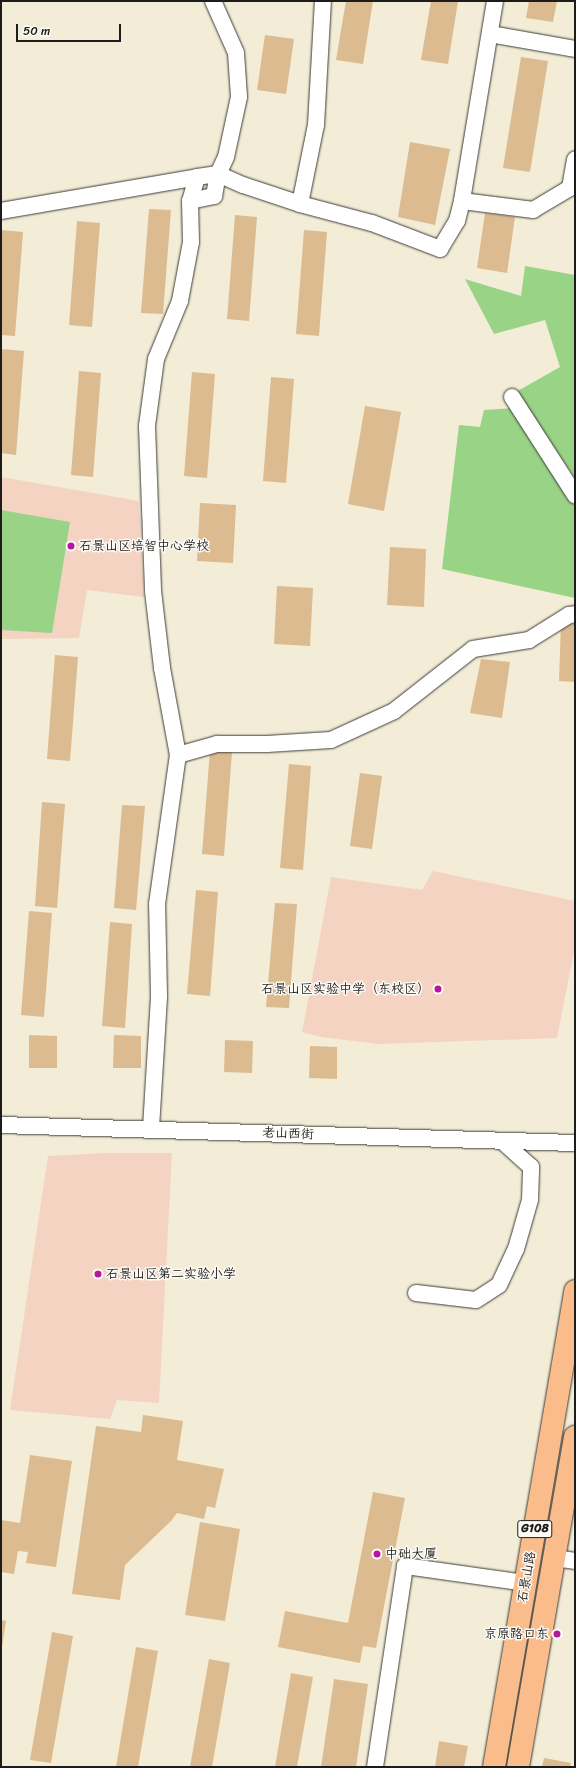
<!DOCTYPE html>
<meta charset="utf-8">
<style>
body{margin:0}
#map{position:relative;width:576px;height:1768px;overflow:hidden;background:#f3ecd6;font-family:Sriracha,"LXGW WenKai TC",sans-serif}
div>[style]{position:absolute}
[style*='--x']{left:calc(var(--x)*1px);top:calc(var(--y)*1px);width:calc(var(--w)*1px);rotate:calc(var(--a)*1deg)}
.built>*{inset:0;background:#f5d3c2}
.green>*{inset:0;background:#99d386}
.building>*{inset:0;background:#dcbb90}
.roads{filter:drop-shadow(0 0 1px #3c3b38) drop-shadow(0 0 1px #3c3b38)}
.minor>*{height:16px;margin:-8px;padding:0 8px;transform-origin:8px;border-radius:8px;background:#fff}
.highway>*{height:22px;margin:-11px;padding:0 11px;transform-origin:11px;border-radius:11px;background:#f9bc8a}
.dots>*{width:11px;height:11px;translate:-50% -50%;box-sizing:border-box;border:2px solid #fdfcf7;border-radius:50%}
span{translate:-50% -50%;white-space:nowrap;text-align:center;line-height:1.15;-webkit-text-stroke:3px #fdfcf7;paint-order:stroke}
.shield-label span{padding:1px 3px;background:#fdfcf7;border:1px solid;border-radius:3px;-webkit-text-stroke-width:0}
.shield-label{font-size:12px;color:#1c1c1c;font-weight:700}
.poi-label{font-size:13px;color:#1c1c1c}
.left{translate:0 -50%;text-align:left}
.right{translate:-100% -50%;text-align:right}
.street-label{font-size:13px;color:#1c1c1c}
.frame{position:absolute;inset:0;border:2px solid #1c1c1c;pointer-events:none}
.scale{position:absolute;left:16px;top:24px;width:105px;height:18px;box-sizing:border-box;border:2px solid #1c1c1c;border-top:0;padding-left:5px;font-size:12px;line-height:14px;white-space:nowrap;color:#1c1c1c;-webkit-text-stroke:3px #fdfcf7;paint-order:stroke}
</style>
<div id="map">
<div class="built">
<i style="clip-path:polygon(1px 477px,139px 501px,144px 597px,87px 590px,79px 638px,1px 639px)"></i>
<i style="clip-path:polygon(433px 871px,575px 901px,575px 946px,557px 1038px,378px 1044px,321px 1037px,302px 1032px,331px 877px,422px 890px)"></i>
<i style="clip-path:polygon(105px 1153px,172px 1153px,159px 1403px,117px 1400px,110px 1419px,10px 1410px,48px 1156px)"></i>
</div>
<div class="green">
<i style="clip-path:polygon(525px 266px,575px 275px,575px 478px,516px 392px,560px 367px,545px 320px,494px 334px,465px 279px,521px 296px)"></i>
<i style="clip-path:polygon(512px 408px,575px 501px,575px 598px,442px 569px,459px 425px,480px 427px,484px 410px)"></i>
<i style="clip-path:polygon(1px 510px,70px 522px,52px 633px,1px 630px)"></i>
</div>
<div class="building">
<i style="clip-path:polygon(346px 1px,373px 1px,363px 64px,336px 60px)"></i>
<i style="clip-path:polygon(431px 1px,458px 1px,448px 64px,421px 60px)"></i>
<i style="clip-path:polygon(529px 1px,557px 1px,553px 22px,526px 18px)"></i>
<i style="clip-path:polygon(265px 35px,294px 39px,286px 94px,257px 90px)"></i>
<i style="clip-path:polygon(521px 57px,548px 61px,530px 172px,503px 168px)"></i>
<i style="clip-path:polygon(410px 142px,450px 149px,435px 225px,398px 217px)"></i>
<i style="clip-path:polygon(149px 209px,171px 210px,163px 314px,141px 313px)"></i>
<i style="clip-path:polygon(485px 213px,515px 217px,507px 273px,477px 268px)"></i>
<i style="clip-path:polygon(235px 215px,257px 217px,249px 321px,227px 319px)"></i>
<i style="clip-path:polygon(77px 221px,100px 223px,92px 327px,69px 325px)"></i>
<i style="clip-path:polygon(1px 230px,23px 232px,15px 336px,1px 335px)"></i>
<i style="clip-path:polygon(304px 230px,327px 232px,319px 336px,296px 334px)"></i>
<i style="clip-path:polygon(1px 349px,24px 351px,16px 455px,1px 453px)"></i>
<i style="clip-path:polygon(79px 371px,101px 373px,93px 477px,71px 475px)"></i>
<i style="clip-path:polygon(192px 372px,215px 374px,207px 478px,184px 476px)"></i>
<i style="clip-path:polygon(271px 377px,294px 379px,286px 483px,263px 481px)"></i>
<i style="clip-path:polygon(365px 406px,401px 412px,384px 511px,348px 504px)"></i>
<i style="clip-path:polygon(200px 503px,236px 505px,233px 563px,197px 561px)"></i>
<i style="clip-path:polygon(390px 547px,426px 549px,424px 607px,387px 605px)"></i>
<i style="clip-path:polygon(277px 586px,313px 588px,310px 646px,274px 644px)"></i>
<i style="clip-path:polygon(561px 623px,575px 624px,575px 682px,559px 681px)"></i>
<i style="clip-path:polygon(55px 655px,78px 657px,70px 761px,47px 759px)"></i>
<i style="clip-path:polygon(481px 659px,510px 662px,502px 718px,470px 713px)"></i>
<i style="clip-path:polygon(210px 750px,232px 752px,224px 856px,202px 854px)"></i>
<i style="clip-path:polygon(289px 764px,311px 766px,303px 870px,280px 868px)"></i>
<i style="clip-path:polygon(360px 773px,382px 776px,372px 849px,350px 846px)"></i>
<i style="clip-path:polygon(42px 802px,65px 804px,57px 908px,35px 906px)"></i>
<i style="clip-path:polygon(122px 805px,145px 806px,136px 910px,114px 908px)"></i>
<i style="clip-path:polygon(196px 890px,218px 892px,210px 996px,187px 994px)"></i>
<i style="clip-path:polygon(275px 903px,297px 904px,289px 1008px,266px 1007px)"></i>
<i style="clip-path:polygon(29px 911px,52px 913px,44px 1017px,21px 1015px)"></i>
<i style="clip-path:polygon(110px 922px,132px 924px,125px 1028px,102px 1026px)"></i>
<i style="clip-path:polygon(29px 1035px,57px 1036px,57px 1068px,29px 1068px)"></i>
<i style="clip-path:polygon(114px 1035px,141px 1036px,141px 1068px,113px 1068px)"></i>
<i style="clip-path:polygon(225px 1040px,253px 1041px,252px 1073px,224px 1072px)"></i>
<i style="clip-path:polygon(310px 1046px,337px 1047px,337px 1079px,309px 1078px)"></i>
<i style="clip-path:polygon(143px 1415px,183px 1421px,177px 1460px,224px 1469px,215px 1508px,207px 1506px,204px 1519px,177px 1513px,171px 1521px,125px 1565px,120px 1600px,72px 1594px,96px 1426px,141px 1432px)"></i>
<i style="clip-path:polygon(30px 1455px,72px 1461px,56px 1567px,26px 1563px,28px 1552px,18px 1551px,14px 1574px,1px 1572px,1px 1520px,20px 1523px)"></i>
<i style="clip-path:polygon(373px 1492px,405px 1498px,376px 1648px,363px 1646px,360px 1663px,278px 1647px,285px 1611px,348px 1623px)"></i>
<i style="clip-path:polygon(200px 1522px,240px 1529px,225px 1621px,185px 1615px)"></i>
<i style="clip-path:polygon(1px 1620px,6px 1621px,2px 1647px,1px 1647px)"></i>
<i style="clip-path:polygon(52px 1632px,73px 1636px,51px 1763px,30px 1760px)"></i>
<i style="clip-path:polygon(136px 1647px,158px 1651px,138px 1767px,116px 1767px)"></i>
<i style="clip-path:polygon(209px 1659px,230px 1663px,212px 1767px,190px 1767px)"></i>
<i style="clip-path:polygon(291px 1673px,313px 1677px,297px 1767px,275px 1767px)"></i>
<i style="clip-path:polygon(334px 1679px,368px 1684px,356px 1767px,321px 1767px)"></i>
<i style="clip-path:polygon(439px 1741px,468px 1746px,464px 1767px,435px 1767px)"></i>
<i style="clip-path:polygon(544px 1758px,571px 1763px,570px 1767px,542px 1767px)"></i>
</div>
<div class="roads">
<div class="minor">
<i style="--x:213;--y:1;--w:57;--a:66.1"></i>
<i style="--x:236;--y:53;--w:44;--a:86.1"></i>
<i style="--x:239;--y:97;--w:61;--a:102.2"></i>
<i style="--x:226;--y:157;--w:19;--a:115"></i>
<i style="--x:218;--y:174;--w:21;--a:172"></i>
<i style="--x:197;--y:177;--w:25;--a:106"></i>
<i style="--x:190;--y:201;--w:41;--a:88.6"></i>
<i style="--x:191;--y:242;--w:60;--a:100.6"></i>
<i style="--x:180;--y:301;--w:63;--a:112.5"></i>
<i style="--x:156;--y:359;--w:68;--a:97.7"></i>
<i style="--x:147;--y:426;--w:165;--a:87.9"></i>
<i style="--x:153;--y:591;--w:78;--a:83.3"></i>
<i style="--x:162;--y:668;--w:88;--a:79.6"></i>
<i style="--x:178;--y:755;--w:41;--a:-15.8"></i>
<i style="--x:217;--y:744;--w:50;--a:0"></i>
<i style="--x:267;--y:744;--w:64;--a:-3.6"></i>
<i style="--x:331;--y:740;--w:69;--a:-24.7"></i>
<i style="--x:394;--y:711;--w:100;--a:-38.1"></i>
<i style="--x:473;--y:649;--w:57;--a:-9.1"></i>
<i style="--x:529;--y:640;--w:47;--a:-32"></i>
<i style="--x:569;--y:615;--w:6;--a:-9"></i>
<i style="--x:495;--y:1;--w:203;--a:99.4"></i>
<i style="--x:462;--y:201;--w:72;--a:7.2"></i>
<i style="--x:533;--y:210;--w:49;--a:-30.8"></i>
<i style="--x:490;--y:34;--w:86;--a:10"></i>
<i style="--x:570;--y:188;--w:29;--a:-80"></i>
<i style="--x:190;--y:201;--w:25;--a:-12"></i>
<i style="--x:214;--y:196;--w:22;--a:-80"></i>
<i style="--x:218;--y:174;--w:27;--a:24"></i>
<i style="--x:243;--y:185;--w:60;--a:18.4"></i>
<i style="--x:300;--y:204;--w:74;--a:14.8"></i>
<i style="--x:372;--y:223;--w:73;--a:20.9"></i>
<i style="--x:440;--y:249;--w:33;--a:-59"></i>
<i style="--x:457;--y:221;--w:21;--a:-76"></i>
<i style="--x:300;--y:204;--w:81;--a:-78.6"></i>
<i style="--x:316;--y:125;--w:124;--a:-86.8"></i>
<i style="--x:1;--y:211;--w:199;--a:-9.8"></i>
<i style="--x:512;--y:397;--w:117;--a:57.3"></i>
<i style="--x:1;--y:1125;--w:574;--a:1.8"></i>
<i style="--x:151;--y:1128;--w:132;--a:-86.5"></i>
<i style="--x:159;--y:996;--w:92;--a:-91.2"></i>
<i style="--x:157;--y:904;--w:150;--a:-82"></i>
<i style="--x:416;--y:1293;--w:60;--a:6.7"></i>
<i style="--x:476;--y:1300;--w:27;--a:-33"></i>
<i style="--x:499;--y:1285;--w:40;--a:-65"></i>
<i style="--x:516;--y:1249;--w:51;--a:-74.1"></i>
<i style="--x:530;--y:1200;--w:33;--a:-88"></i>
<i style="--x:531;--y:1167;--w:38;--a:-138"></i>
<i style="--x:554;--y:1558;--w:21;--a:8"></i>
<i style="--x:375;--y:1767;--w:203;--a:-81.5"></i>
<i style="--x:405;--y:1566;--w:122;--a:8"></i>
</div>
<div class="highway">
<i style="--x:494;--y:1767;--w:483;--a:-80.3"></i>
<i style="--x:518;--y:1767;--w:335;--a:-80.2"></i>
</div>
</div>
<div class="dots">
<i style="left:71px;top:546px;background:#b5179e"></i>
<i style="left:438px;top:989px;background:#b5179e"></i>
<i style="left:98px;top:1274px;background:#b5179e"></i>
<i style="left:377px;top:1554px;background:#b5179e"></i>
<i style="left:557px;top:1634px;background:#b5179e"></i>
</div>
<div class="shield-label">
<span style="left:535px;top:1529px">G108</span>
</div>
<div class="poi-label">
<span class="left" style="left:79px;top:546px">石景山区培智中心学校</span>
<span class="right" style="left:430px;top:989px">石景山区实验中学（东校区）</span>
<span class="left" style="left:106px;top:1274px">石景山区第二实验小学</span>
<span class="left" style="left:385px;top:1554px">中础大厦</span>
<span class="right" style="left:549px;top:1634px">京原路口东</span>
</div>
<div class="street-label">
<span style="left:288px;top:1134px;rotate:2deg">老山西街</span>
<span style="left:527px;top:1577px;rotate:-80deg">石景山路</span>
</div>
<div class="frame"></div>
<div class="scale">50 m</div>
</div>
